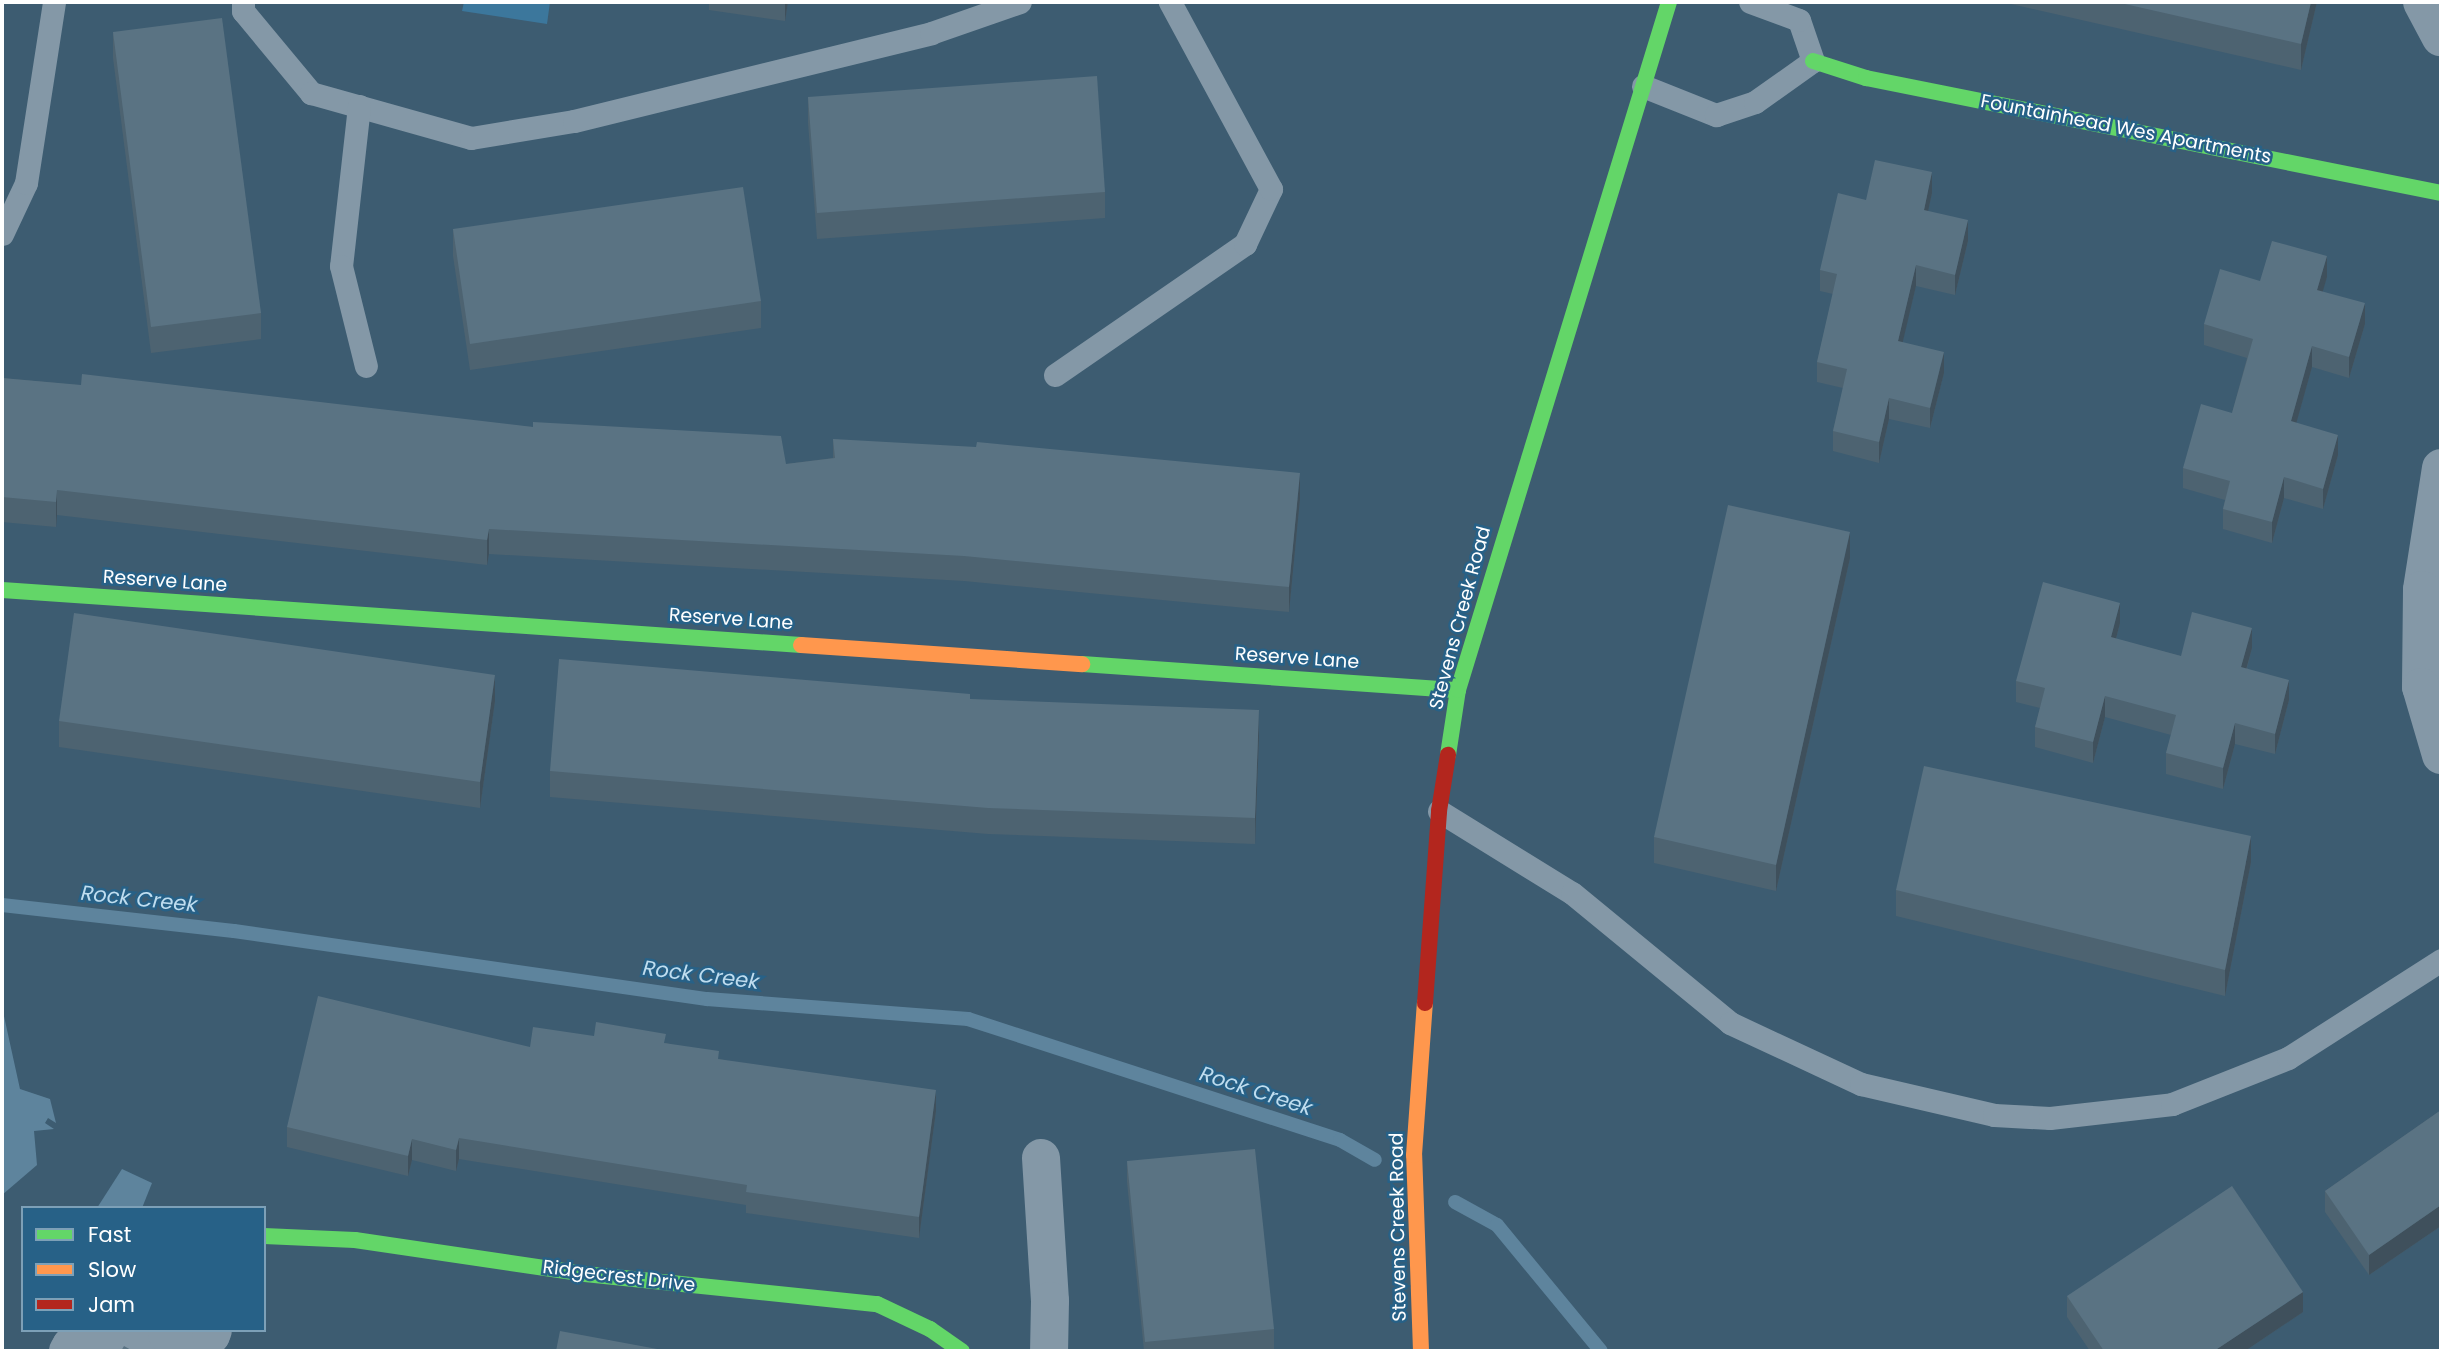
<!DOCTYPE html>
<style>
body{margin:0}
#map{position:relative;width:2443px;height:1353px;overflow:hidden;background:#3d5c71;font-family:Poppins,sans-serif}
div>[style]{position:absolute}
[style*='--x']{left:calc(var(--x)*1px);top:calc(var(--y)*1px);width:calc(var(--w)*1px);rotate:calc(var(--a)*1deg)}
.green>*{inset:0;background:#3c779c}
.water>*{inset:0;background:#5e849d}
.stream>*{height:14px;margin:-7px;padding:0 7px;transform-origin:7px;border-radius:7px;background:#5e849d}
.lane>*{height:23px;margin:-11.5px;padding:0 11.5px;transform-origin:11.5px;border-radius:11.5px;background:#8498a7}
.street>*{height:38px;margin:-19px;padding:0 19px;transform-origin:19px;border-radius:19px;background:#8498a7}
.fast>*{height:16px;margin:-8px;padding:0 8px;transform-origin:8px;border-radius:8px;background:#63d668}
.slow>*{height:16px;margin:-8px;padding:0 8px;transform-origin:8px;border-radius:8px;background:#ff974d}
.jam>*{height:16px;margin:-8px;padding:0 8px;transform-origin:8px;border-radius:8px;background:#b3261e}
.wall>*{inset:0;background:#4d6371}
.shaded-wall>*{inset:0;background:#3f505c}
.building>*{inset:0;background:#5a7383}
span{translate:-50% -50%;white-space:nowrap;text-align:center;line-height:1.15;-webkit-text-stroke:5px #276187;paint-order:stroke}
.street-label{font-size:19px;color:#fff}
.water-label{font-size:21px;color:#bfddef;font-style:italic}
.frame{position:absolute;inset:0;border:4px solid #fff;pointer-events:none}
.legend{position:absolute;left:21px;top:1206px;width:245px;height:126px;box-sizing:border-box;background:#276187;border:2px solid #7da0b7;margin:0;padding:9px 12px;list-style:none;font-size:21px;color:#fff}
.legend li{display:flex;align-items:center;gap:14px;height:35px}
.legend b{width:35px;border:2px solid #7da0b7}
</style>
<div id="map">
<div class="green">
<i style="clip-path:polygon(464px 2px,550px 2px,547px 24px,462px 11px)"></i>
</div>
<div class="water">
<i style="clip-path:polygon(2px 1007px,20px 1089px,50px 1099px,56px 1123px,48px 1118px,45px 1123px,54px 1129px,34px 1131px,37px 1165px,2px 1195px)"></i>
<i style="clip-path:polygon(122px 1169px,152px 1183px,142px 1208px,97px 1208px)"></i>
</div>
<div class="stream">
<i style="--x:2;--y:905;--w:233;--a:6.4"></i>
<i style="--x:234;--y:931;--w:478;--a:8.2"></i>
<i style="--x:707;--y:999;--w:262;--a:4.4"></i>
<i style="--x:968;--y:1019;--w:391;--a:18"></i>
<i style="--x:1340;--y:1140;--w:40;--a:29.7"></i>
<i style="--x:1455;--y:1202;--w:48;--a:28.7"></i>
<i style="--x:1497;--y:1225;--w:163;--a:50.5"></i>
</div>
<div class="lane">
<i style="--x:243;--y:2;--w:9;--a:90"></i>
<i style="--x:243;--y:11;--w:107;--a:50.3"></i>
<i style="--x:311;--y:93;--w:166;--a:15.7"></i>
<i style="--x:471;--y:138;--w:104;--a:-9.4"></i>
<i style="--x:574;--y:121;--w:368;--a:-13.8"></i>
<i style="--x:931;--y:33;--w:94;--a:-19.2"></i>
<i style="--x:1643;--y:86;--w:79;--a:21.7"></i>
<i style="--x:1716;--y:115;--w:41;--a:-18.4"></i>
<i style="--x:1755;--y:102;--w:71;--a:-35.3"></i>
<i style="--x:1813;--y:61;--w:43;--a:-108.9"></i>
<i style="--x:1799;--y:20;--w:52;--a:-159.8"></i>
<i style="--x:359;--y:106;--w:161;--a:96.4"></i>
<i style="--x:341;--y:266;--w:103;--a:76"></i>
<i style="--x:2;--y:234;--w:56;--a:-64.8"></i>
<i style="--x:26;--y:183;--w:183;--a:-81.2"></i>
<i style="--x:1055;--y:375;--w:231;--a:-34.6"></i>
<i style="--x:1245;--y:244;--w:61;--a:-64.7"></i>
<i style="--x:1271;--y:189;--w:213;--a:-118.4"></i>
<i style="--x:1439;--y:811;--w:156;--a:31.7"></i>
<i style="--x:1572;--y:893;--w:205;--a:39.4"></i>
<i style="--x:1730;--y:1023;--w:145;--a:25"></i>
<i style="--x:1861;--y:1084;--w:137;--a:13.1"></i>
<i style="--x:1994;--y:1115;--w:56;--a:3.1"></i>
<i style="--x:2050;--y:1118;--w:123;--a:-6.5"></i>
<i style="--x:2172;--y:1104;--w:125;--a:-21.6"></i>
<i style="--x:2288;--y:1058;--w:182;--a:-32.6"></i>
</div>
<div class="street">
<i style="--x:2422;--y:2;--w:40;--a:62"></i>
<i style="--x:2441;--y:468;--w:123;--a:98.9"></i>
<i style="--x:2422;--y:590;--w:97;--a:90.6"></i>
<i style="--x:2421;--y:687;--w:71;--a:73.6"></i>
<i style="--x:1041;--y:1158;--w:143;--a:86.4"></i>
<i style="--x:1050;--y:1301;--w:50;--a:91.1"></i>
<i style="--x:68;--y:1351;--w:6;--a:-59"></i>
<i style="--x:71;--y:1346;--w:97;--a:-7.1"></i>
<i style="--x:167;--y:1334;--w:44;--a:1.3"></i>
<i style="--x:211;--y:1335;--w:5;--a:-68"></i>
</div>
<div class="fast">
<i style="--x:1813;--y:61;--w:56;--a:17.8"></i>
<i style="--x:1866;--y:78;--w:586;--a:11.31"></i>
<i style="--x:2;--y:590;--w:801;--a:3.94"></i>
<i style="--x:1082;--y:664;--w:377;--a:4"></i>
<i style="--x:1448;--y:755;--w:66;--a:-81.3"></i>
<i style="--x:1458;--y:690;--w:720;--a:-72.95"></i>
<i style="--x:264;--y:1236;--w:91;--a:2.5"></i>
<i style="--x:355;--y:1240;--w:232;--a:8.4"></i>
<i style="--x:585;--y:1274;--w:294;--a:5.9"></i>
<i style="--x:877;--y:1304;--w:59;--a:25.3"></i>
<i style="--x:930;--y:1329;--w:39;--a:35"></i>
</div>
<div class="slow">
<i style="--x:801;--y:645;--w:282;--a:3.9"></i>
<i style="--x:1421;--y:1351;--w:196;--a:-92"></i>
<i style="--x:1414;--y:1155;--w:152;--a:-85.9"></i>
</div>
<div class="jam">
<i style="--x:1425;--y:1003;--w:193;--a:-85.8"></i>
<i style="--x:1439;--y:811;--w:57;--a:-80.9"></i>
</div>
<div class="wall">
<i style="clip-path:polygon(709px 2px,788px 2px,785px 21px,709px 10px)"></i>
<i style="clip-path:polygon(2002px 2px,2317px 2px,2301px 70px)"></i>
<i style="clip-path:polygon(113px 32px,261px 313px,261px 339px,151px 353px,113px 58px)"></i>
<i style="clip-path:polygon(808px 97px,1105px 192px,1105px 218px,817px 239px,808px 123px)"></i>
<i style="clip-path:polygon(1932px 193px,1928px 211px,1968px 241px,1955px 295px,1916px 286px,1902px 343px,1944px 373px,1930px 428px,1889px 419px,1879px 463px,1833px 451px,1833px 431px,1843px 388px,1817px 382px,1817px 362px,1833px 294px,1820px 291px,1820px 270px,1866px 200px)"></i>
<i style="clip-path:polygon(453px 229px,761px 301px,761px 328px,470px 370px,453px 256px)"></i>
<i style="clip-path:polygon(2327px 277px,2322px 291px,2365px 324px,2349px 378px,2312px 367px,2296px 423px,2338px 455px,2323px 509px,2284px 498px,2272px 543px,2223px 529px,2223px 509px,2225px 500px,2183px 488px,2183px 468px,2232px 413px,2247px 358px,2204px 345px,2204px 324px,2260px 281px)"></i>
<i style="clip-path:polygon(2px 378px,533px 427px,786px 464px,833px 458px,833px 439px,1300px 499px,1289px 612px,964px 581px,489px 554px,487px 565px,57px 515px,56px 527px,2px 522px)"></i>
<i style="clip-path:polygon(1850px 558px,1776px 891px,1654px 863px,1654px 837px)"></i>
<i style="clip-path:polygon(2120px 623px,2116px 639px,2181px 656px,2252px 648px,2247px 668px,2289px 700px,2275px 754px,2235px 744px,2223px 789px,2166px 774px,2166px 753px,2171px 735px,2105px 717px,2093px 763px,2035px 747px,2035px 727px,2040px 708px,2016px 702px,2016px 681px)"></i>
<i style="clip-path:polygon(970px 699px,1259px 736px,1255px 844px,988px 834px,550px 797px,550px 771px)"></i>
<i style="clip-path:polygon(495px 701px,480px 808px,59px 747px,59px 721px)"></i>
<i style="clip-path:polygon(2251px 862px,2225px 996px,1896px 916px,1896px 890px)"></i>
<i style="clip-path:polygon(666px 1043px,719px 1059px,936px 1111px,919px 1238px,746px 1213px,746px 1205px,459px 1159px,456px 1171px,412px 1160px,408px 1176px,287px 1147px,287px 1127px,530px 1047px)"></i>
<i style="clip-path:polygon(2441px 1110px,2441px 1226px,2369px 1275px,2325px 1212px,2325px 1191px)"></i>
<i style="clip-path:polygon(1127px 1161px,1274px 1329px,1274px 1350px,1257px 1351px,1144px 1351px,1127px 1182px)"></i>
<i style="clip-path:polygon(2067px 1296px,2303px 1312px,2245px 1351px,2090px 1351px,2067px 1317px)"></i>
</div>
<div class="shaded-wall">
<i style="clip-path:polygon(785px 2px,788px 2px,785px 21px)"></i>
<i style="clip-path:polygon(2311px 2px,2317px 2px,2301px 70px,2301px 44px)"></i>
<i style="clip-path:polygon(1932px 172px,1932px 193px,1924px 230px,1924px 210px)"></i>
<i style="clip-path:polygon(1968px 220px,1968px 241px,1955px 295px,1955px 275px)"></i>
<i style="clip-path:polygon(2327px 256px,2327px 277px,2317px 311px,2317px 290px)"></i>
<i style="clip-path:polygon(1916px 265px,1916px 286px,1898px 362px,1898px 341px)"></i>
<i style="clip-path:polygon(2365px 303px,2365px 324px,2349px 378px,2349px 357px)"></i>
<i style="clip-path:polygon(2312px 346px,2312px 367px,2291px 442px,2291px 421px)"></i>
<i style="clip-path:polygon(1944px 352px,1944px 373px,1930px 428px,1930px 408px)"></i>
<i style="clip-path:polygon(1889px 398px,1889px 419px,1879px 463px,1879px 442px)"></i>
<i style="clip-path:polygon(2338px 435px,2338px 455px,2323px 509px,2323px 489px)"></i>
<i style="clip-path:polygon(1300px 473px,1300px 499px,1289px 612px,1289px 587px)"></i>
<i style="clip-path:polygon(2284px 477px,2284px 498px,2272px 543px,2272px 522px)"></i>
<i style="clip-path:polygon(57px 490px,57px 515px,56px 527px,56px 502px)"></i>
<i style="clip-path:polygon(489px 529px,489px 554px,487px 565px,487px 540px)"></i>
<i style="clip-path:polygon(1850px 532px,1850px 558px,1776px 891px,1776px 865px)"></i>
<i style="clip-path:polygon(2120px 603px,2120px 623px,2111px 658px,2111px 637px)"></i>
<i style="clip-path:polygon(2252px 628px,2252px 648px,2241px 688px,2241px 667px)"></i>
<i style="clip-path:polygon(495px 675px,495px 701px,480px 808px,480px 782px)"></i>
<i style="clip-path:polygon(2289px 680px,2289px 700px,2275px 754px,2275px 734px)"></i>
<i style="clip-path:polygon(2105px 696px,2105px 717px,2093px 763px,2093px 742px)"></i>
<i style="clip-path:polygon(1259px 710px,1259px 736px,1255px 844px,1255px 818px)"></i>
<i style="clip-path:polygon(2235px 723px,2235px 744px,2223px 789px,2223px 768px)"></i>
<i style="clip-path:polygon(2251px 836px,2251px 862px,2225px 996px,2225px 970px)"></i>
<i style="clip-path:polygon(936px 1090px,936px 1111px,919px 1238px,919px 1217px)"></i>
<i style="clip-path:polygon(459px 1138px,459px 1159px,456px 1171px,456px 1150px)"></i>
<i style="clip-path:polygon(412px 1139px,412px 1160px,408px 1176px,408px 1156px)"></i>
<i style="clip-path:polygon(2441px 1205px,2441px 1226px,2369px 1275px,2369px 1255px)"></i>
<i style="clip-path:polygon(2303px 1292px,2303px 1312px,2245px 1351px,2214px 1351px)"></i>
</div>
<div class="building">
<i style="clip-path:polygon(2116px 2px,2311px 2px,2301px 44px)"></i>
<i style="clip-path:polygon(222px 18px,261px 313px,151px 327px,113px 32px)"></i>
<i style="clip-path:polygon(1097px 76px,1105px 192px,817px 213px,808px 97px)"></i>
<i style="clip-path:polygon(1875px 160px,1932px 172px,1924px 210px,1968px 220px,1955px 275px,1916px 265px,1898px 341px,1944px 352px,1930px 408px,1889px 398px,1879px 442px,1833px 431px,1847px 369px,1817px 362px,1837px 274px,1820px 270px,1838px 193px,1866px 200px)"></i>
<i style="clip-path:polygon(743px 187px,761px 301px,470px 344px,453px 229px)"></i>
<i style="clip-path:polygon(2272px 241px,2327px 256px,2317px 290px,2365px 303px,2349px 357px,2312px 346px,2291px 421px,2338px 435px,2323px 489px,2284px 477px,2272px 522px,2223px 509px,2230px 481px,2183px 468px,2201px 404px,2232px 413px,2253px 339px,2204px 324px,2220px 269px,2260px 281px)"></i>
<i style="clip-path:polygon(82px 374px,533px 427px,533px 422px,781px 436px,786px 464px,835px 458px,833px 439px,976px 447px,977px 442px,1300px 473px,1289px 587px,964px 556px,489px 529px,487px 540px,57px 490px,56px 502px,2px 497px,2px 378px,81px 385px)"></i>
<i style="clip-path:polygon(1728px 505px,1850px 532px,1776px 865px,1654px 837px)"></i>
<i style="clip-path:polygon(2043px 582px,2120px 603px,2111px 637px,2181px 656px,2192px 612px,2252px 628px,2241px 667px,2289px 680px,2275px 734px,2235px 723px,2223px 768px,2166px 753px,2176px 715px,2105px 696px,2093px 742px,2035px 727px,2045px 688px,2016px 681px)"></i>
<i style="clip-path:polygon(74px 613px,495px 675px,480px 782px,59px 721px)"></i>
<i style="clip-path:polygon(559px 659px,970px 694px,970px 699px,1259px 710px,1255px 818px,988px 808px,550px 771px)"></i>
<i style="clip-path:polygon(1924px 766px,2251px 836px,2225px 970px,1896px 890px)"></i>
<i style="clip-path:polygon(318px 996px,530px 1047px,533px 1027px,594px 1036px,596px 1022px,666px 1034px,664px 1043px,719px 1051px,718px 1059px,936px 1090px,919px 1217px,746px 1192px,747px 1185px,459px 1138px,456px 1150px,412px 1139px,408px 1156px,287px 1127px)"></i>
<i style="clip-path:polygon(2441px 1110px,2441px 1205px,2369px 1255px,2325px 1191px)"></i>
<i style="clip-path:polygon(1255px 1149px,1274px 1329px,1145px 1342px,1127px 1161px)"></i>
<i style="clip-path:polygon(2232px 1186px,2303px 1292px,2214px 1351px,2104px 1351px,2067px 1296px)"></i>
<i style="clip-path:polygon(560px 1331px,668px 1351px,556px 1351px)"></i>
<i style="clip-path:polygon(124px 1346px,133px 1351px,121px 1351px)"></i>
</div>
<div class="street-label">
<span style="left:2126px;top:129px;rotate:11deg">Fountainhead Wes Apartments</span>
<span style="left:165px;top:581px;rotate:4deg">Reserve Lane</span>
<span style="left:1460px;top:618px;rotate:-75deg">Stevens Creek Road</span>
<span style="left:731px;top:619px;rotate:4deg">Reserve Lane</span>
<span style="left:1297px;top:658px;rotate:4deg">Reserve Lane</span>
<span style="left:1398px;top:1227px;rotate:-91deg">Stevens Creek Road</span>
<span style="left:619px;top:1276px;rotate:7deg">Ridgecrest Drive</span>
</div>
<div class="water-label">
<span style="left:139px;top:899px;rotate:6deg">Rock Creek</span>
<span style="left:701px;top:975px;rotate:7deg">Rock Creek</span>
<span style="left:1256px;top:1091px;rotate:18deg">Rock Creek</span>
</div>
<div class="frame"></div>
<ul class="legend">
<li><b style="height:9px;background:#63d668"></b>Fast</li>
<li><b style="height:9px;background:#ff974d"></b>Slow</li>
<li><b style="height:9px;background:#b3261e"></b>Jam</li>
</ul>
</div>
